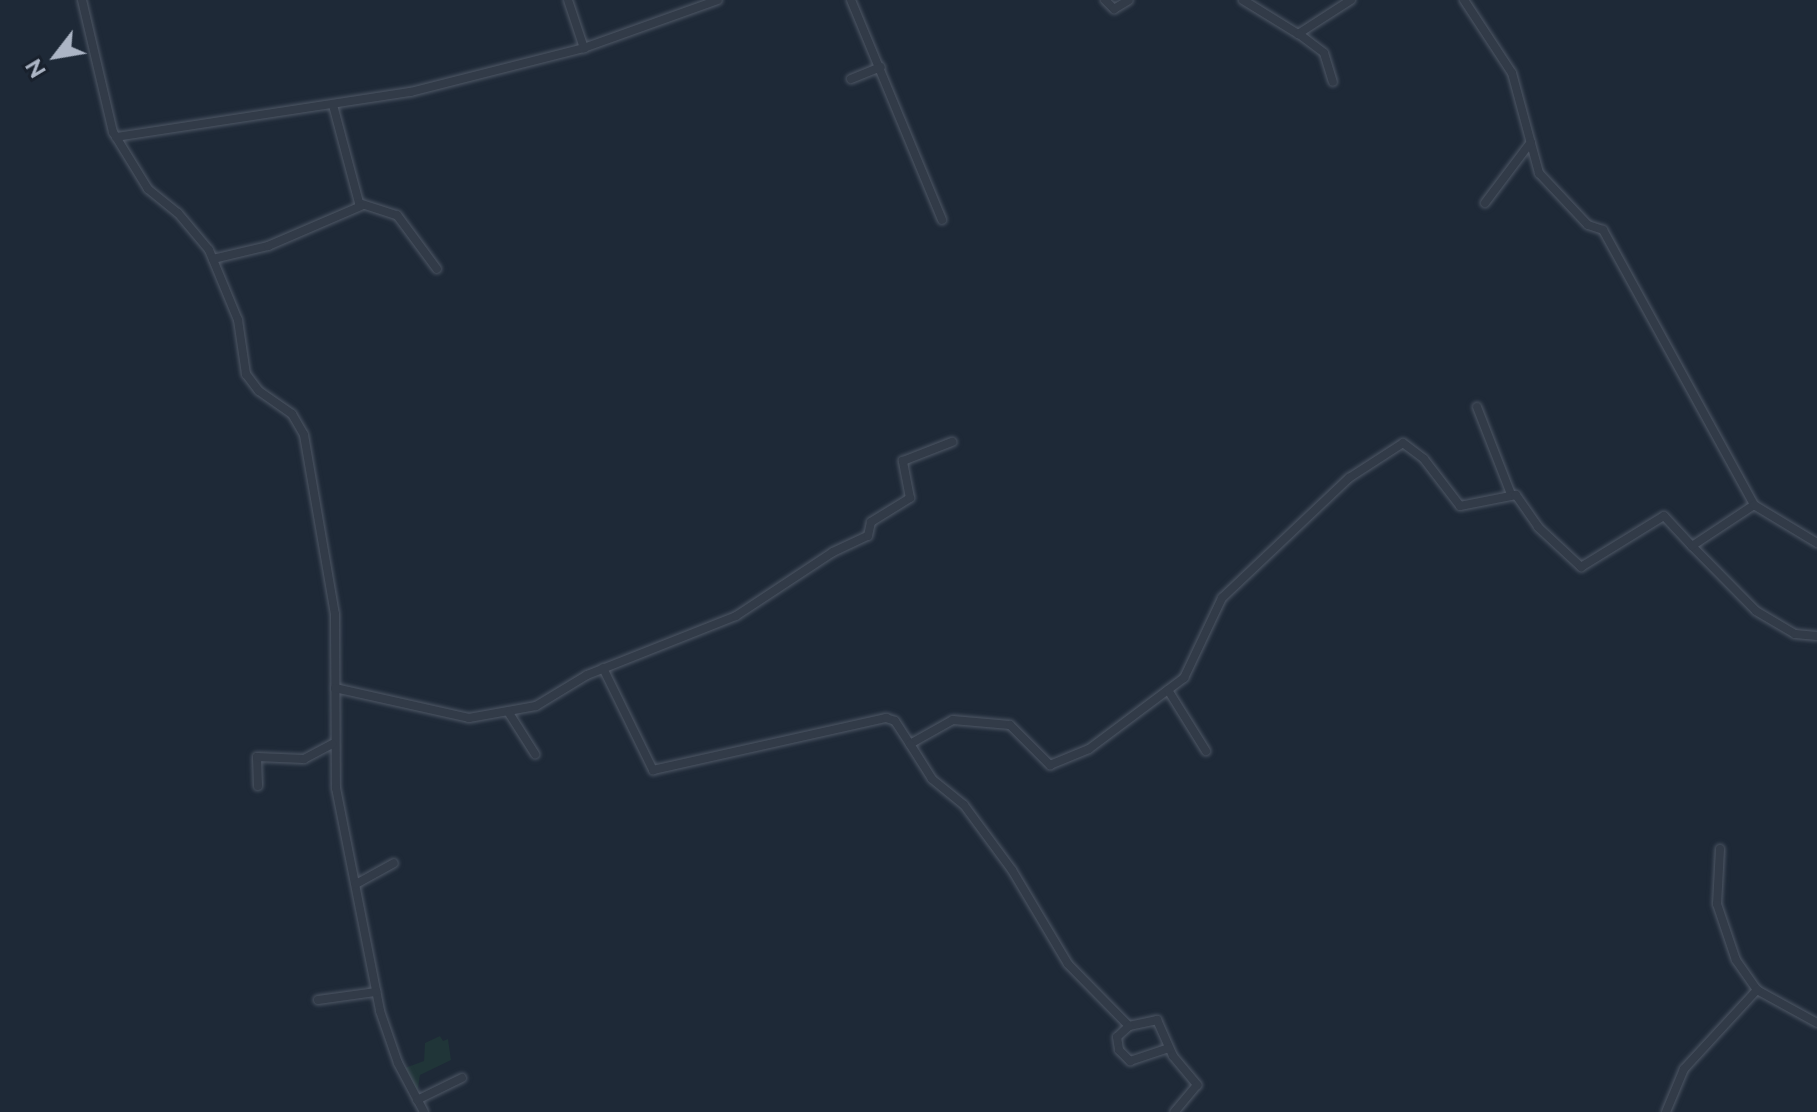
<!DOCTYPE html>
<style>
body{margin:0}
#map{position:relative;width:1817px;height:1112px;overflow:hidden;background:#1e2937;font-family:Raleway,sans-serif}
div>[style]{position:absolute}
[style*='--x']{left:calc(var(--x)*1px);top:calc(var(--y)*1px);width:calc(var(--w)*1px);rotate:calc(var(--a)*1deg)}
.green>*{inset:0;background:#203538}
.roads{filter:drop-shadow(0 0 2px #4f5866) drop-shadow(0 0 2px #4f5866)}
.minor>*{height:8px;margin:-4px;padding:0 4px;transform-origin:4px;border-radius:4px;background:#323b48}
span{translate:-50% -50%;white-space:nowrap;text-align:center;line-height:1.15;-webkit-text-stroke:6px #18202c;paint-order:stroke}
.north{position:absolute;left:16px;top:16px;width:80px;height:80px;-webkit-text-stroke:6px #18202c;paint-order:stroke;rotate:239deg;font-size:22px;font-weight:700;line-height:32px;text-align:center;color:#acb5c5}
.north::after{content:'';display:block;margin:auto;width:28px;height:36px;background:#acb5c5;clip-path:polygon(50% 0,100% 100%,50% 72%,0 100%)}
</style>
<div id="map">
<div class="green">
<i style="clip-path:polygon(440px 1036px,443px 1041px,448px 1039px,451px 1060px,420px 1075px,417px 1094px,402px 1069px,424px 1061px,425px 1043px)"></i>
</div>
<div class="roads">
<div class="minor">
<i style="--x:82;--y:0;--w:136;--a:76.8"></i>
<i style="--x:113;--y:132;--w:67;--a:58.4"></i>
<i style="--x:148;--y:189;--w:38;--a:39"></i>
<i style="--x:178;--y:213;--w:48;--a:50"></i>
<i style="--x:209;--y:250;--w:76;--a:67.5"></i>
<i style="--x:238;--y:320;--w:55;--a:81.6"></i>
<i style="--x:246;--y:374;--w:21;--a:53"></i>
<i style="--x:259;--y:391;--w:40;--a:34.9"></i>
<i style="--x:292;--y:414;--w:24;--a:60"></i>
<i style="--x:304;--y:435;--w:182;--a:80.2"></i>
<i style="--x:335;--y:614;--w:174;--a:89.7"></i>
<i style="--x:336;--y:788;--w:227;--a:78.8"></i>
<i style="--x:380;--y:1011;--w:55;--a:70.9"></i>
<i style="--x:398;--y:1063;--w:55;--a:62"></i>
<i style="--x:568;--y:0;--w:51;--a:71.6"></i>
<i style="--x:851;--y:0;--w:238;--a:67.5"></i>
<i style="--x:1105;--y:0;--w:13;--a:45"></i>
<i style="--x:1114;--y:9;--w:17;--a:-31"></i>
<i style="--x:1243;--y:0;--w:65;--a:31.7"></i>
<i style="--x:1298;--y:34;--w:63;--a:-32.7"></i>
<i style="--x:1464;--y:0;--w:87;--a:56.7"></i>
<i style="--x:1512;--y:73;--w:104;--a:74.9"></i>
<i style="--x:1539;--y:173;--w:71;--a:46.7"></i>
<i style="--x:1588;--y:225;--w:16;--a:18"></i>
<i style="--x:1603;--y:230;--w:314;--a:61.2"></i>
<i style="--x:1299;--y:34;--w:31;--a:37"></i>
<i style="--x:1324;--y:53;--w:30;--a:73"></i>
<i style="--x:851;--y:79;--w:32;--a:-22"></i>
<i style="--x:333;--y:105;--w:101;--a:75.1"></i>
<i style="--x:359;--y:203;--w:40;--a:18"></i>
<i style="--x:397;--y:215;--w:67;--a:53.5"></i>
<i style="--x:116;--y:137;--w:298;--a:-8.7"></i>
<i style="--x:411;--y:92;--w:179;--a:-14.3"></i>
<i style="--x:584;--y:48;--w:142;--a:-19.7"></i>
<i style="--x:1485;--y:203;--w:76;--a:-53"></i>
<i style="--x:213;--y:259;--w:57;--a:-13.3"></i>
<i style="--x:268;--y:246;--w:101;--a:-23.3"></i>
<i style="--x:1477;--y:407;--w:93;--a:68.7"></i>
<i style="--x:1692;--y:546;--w:91;--a:45.4"></i>
<i style="--x:1756;--y:611;--w:45;--a:30.5"></i>
<i style="--x:1795;--y:634;--w:22;--a:5"></i>
<i style="--x:603;--y:668;--w:114;--a:63.9"></i>
<i style="--x:653;--y:770;--w:239;--a:-12.6"></i>
<i style="--x:886;--y:718;--w:9;--a:18"></i>
<i style="--x:895;--y:721;--w:27;--a:57"></i>
<i style="--x:910;--y:744;--w:49;--a:-29.2"></i>
<i style="--x:953;--y:720;--w:57;--a:5"></i>
<i style="--x:1010;--y:725;--w:57;--a:45"></i>
<i style="--x:1050;--y:765;--w:42;--a:-22.3"></i>
<i style="--x:1089;--y:749;--w:119;--a:-36.8"></i>
<i style="--x:1184;--y:678;--w:89;--a:-64.6"></i>
<i style="--x:1222;--y:598;--w:175;--a:-43.4"></i>
<i style="--x:1349;--y:478;--w:64;--a:-32.9"></i>
<i style="--x:1403;--y:443;--w:26;--a:37"></i>
<i style="--x:1424;--y:459;--w:59;--a:52.5"></i>
<i style="--x:1460;--y:506;--w:57;--a:-11.1"></i>
<i style="--x:1516;--y:495;--w:39;--a:55"></i>
<i style="--x:1538;--y:527;--w:59;--a:42.9"></i>
<i style="--x:1581;--y:567;--w:97;--a:-31.6"></i>
<i style="--x:1664;--y:516;--w:41;--a:47"></i>
<i style="--x:1692;--y:546;--w:74;--a:-33.5"></i>
<i style="--x:1754;--y:505;--w:74;--a:31.1"></i>
<i style="--x:335;--y:688;--w:137;--a:12.6"></i>
<i style="--x:469;--y:718;--w:68;--a:-10.2"></i>
<i style="--x:536;--y:706;--w:60;--a:-31.3"></i>
<i style="--x:587;--y:675;--w:160;--a:-21.6"></i>
<i style="--x:736;--y:616;--w:116;--a:-33.4"></i>
<i style="--x:833;--y:552;--w:38;--a:-25"></i>
<i style="--x:868;--y:536;--w:14;--a:-78"></i>
<i style="--x:871;--y:522;--w:46;--a:-31.6"></i>
<i style="--x:910;--y:498;--w:38;--a:-101"></i>
<i style="--x:903;--y:461;--w:53;--a:-21.2"></i>
<i style="--x:1168;--y:690;--w:72;--a:58.1"></i>
<i style="--x:509;--y:713;--w:49;--a:57.6"></i>
<i style="--x:910;--y:744;--w:41;--a:57.8"></i>
<i style="--x:932;--y:779;--w:41;--a:39.1"></i>
<i style="--x:964;--y:805;--w:81;--a:53.6"></i>
<i style="--x:1012;--y:870;--w:109;--a:59.2"></i>
<i style="--x:1068;--y:964;--w:87;--a:45.5"></i>
<i style="--x:1129;--y:1026;--w:29;--a:-12"></i>
<i style="--x:1157;--y:1020;--w:39;--a:66"></i>
<i style="--x:1173;--y:1056;--w:38;--a:50"></i>
<i style="--x:1197;--y:1085;--w:35;--a:130"></i>
<i style="--x:258;--y:786;--w:29;--a:-92"></i>
<i style="--x:257;--y:757;--w:47;--a:2.4"></i>
<i style="--x:304;--y:759;--w:32;--a:-28"></i>
<i style="--x:1720;--y:849;--w:55;--a:93.1"></i>
<i style="--x:1717;--y:904;--w:59;--a:71.3"></i>
<i style="--x:1736;--y:960;--w:37;--a:55"></i>
<i style="--x:1757;--y:990;--w:68;--a:28.8"></i>
<i style="--x:356;--y:884;--w:43;--a:-28.9"></i>
<i style="--x:318;--y:1000;--w:59;--a:-7.9"></i>
<i style="--x:1129;--y:1026;--w:16;--a:137"></i>
<i style="--x:1117;--y:1037;--w:13;--a:81"></i>
<i style="--x:1119;--y:1050;--w:16;--a:45"></i>
<i style="--x:1130;--y:1061;--w:41;--a:-18.4"></i>
<i style="--x:417;--y:1100;--w:50;--a:-26.1"></i>
<i style="--x:1666;--y:1112;--w:47;--a:-67.3"></i>
<i style="--x:1684;--y:1069;--w:108;--a:-47.3"></i>
</div>
</div>
<div class="north">N</div>
</div>
